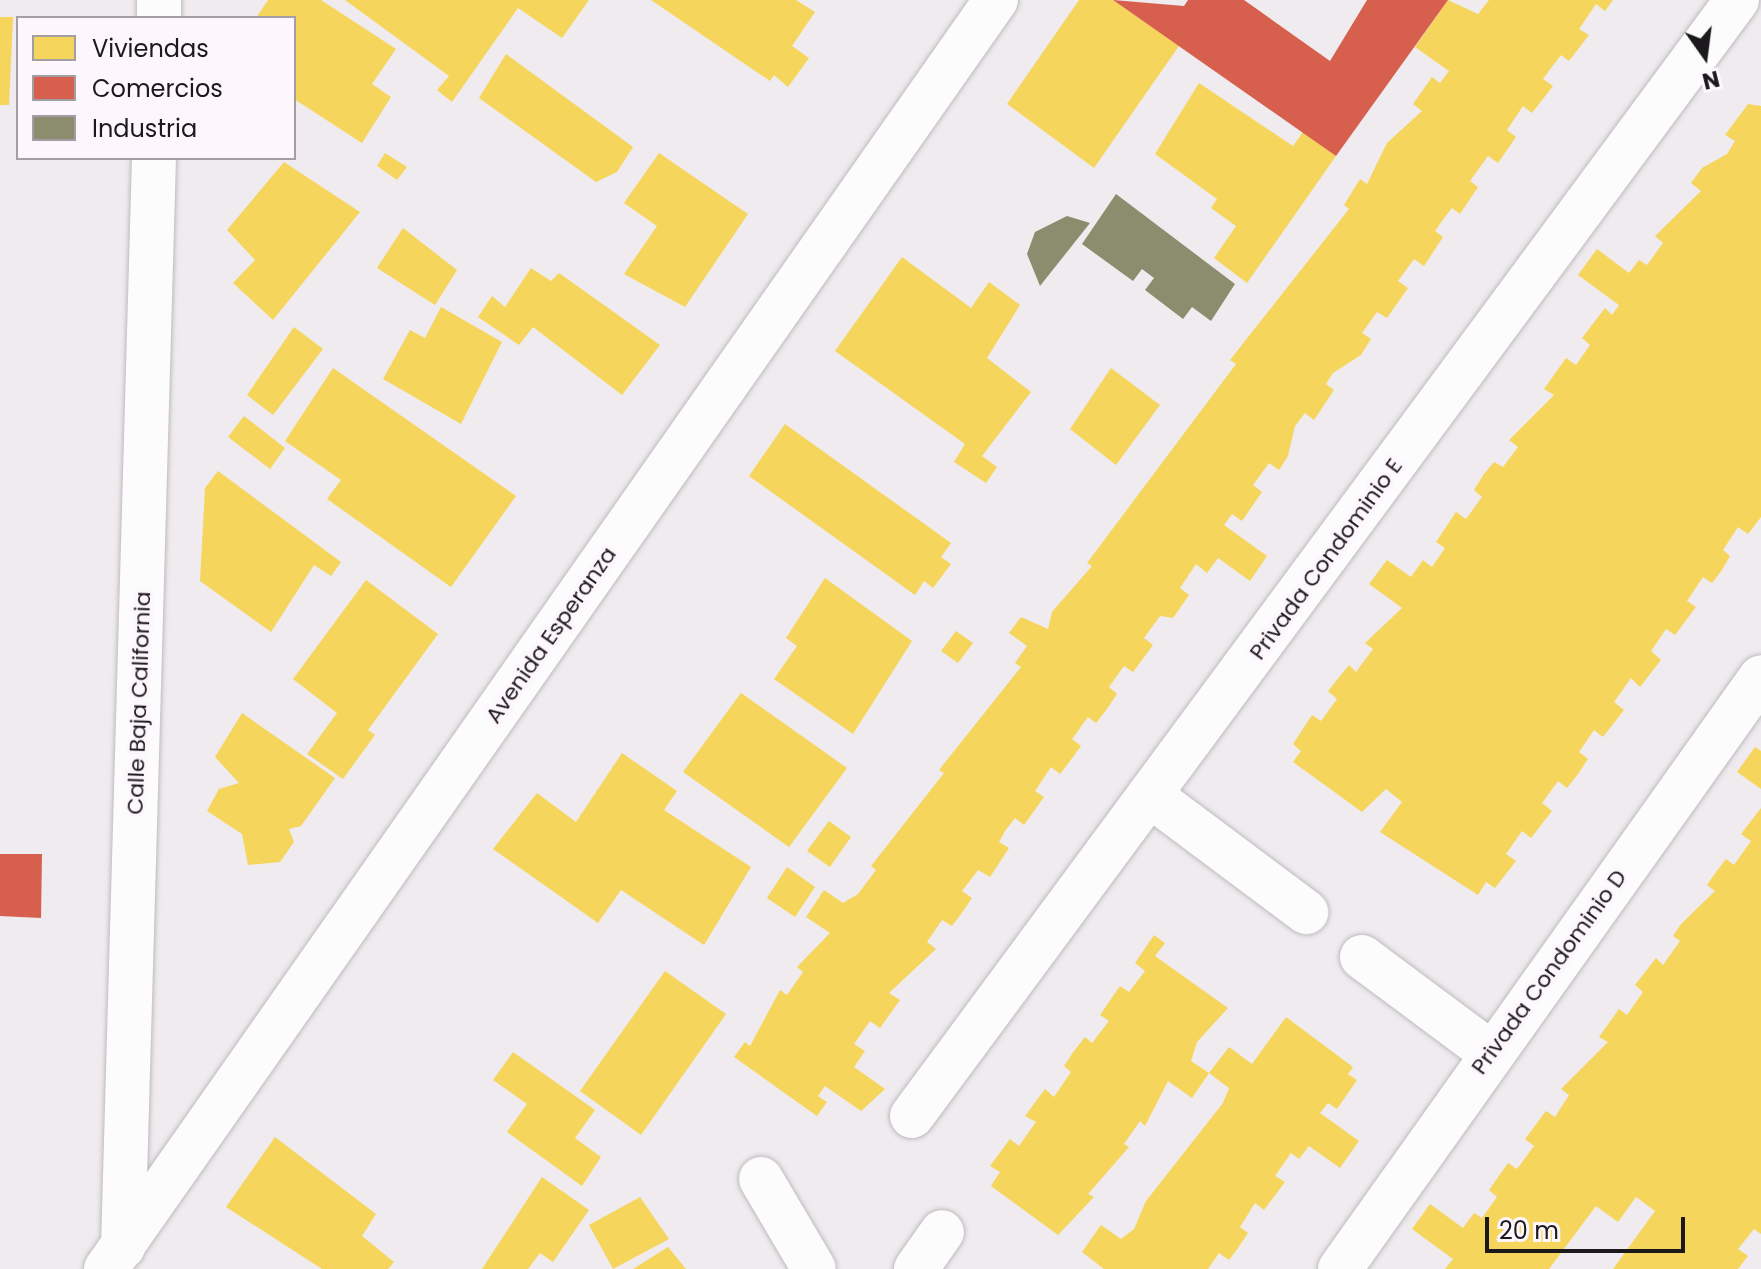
<!DOCTYPE html>
<style>
body{margin:0}
#map{position:relative;width:1761px;height:1269px;overflow:hidden;background:#efebef;font-family:Poppins,sans-serif}
div>[style]{position:absolute}
[style*='--x']{left:calc(var(--x)*1px);top:calc(var(--y)*1px);width:calc(var(--w)*1px);rotate:calc(var(--a)*1deg)}
.homes>*{inset:0;background:#f6d55c}
.shops>*{inset:0;background:#d6604d}
.industry>*{inset:0;background:#8c8c6e}
.roads{filter:drop-shadow(0 0 2px #bebbbe) drop-shadow(0 0 2px #bebbbe)}
.minor>*{height:44px;margin:-22px;padding:0 22px;transform-origin:22px;border-radius:22px;background:#fdfcfd}
span{translate:-50% -50%;white-space:nowrap;text-align:center;line-height:1.15;-webkit-text-stroke:8px #fdf7fd;paint-order:stroke}
.street-label{font-size:22px;color:#1b191b}
.legend{position:absolute;left:16px;top:16px;width:280px;height:144px;box-sizing:border-box;background:#fdf7fd;border:2px solid #a39ea3;margin:0;padding:10px 14px;list-style:none;font-size:24px;color:#1b191b}
.legend li{display:flex;align-items:center;gap:16px;height:40px}
.legend b{width:40px;border:2px solid #a39ea3}
.north{position:absolute;left:1665px;top:16px;width:80px;height:80px;-webkit-text-stroke:6px #fdf7fd;paint-order:stroke;rotate:166deg;font-size:22px;font-weight:700;line-height:32px;text-align:center;color:#1b191b}
.north::after{content:'';display:block;margin:auto;width:28px;height:36px;background:#1b191b;clip-path:polygon(50% 0,100% 100%,50% 72%,0 100%)}
.scale{position:absolute;left:1485px;top:1217px;width:200px;height:36px;box-sizing:border-box;border:4px solid #1b191b;border-top:0;padding-left:10px;font-size:24px;line-height:28px;white-space:nowrap;color:#1b191b;-webkit-text-stroke:6px #fdf7fd;paint-order:stroke}
</style>
<div id="map">
<div class="homes">
<i style="clip-path:polygon(268px 0,321px 0,396px 49px,372px 84px,391px 97px,362px 143px,294px 99px,294px 18px,256px 18px)"></i>
<i style="clip-path:polygon(345px 0,589px 0,562px 38px,518px 8px,452px 102px,437px 90px,449px 76px)"></i>
<i style="clip-path:polygon(651px 0,796px 0,815px 12px,792px 46px,809px 58px,788px 87px,774px 75px,770px 81px)"></i>
<i style="clip-path:polygon(1079px 0,1113px 0,1179px 46px,1094px 168px,1007px 104px)"></i>
<i style="clip-path:polygon(1448px 0,1478px 14px,1489px 0,1613px 0,1605px 11px,1596px 4px,1579px 29px,1589px 35px,1569px 61px,1561px 55px,1551px 68px,1543px 79px,1553px 86px,1532px 113px,1523px 106px,1507px 130px,1516px 137px,1498px 163px,1488px 156px,1470px 181px,1478px 187px,1460px 214px,1452px 208px,1442px 221px,1435px 231px,1443px 237px,1424px 266px,1414px 259px,1398px 281px,1408px 288px,1387px 318px,1377px 312px,1362px 333px,1371px 339px,1361px 355px,1333px 373px,1326px 384px,1334px 390px,1314px 420px,1305px 413px,1295px 426px,1288px 456px,1279px 470px,1269px 463px,1253px 485px,1262px 492px,1242px 521px,1232px 514px,1224px 525px,1267px 556px,1250px 581px,1218px 558px,1207px 573px,1196px 564px,1180px 588px,1189px 595px,1173px 618px,1160px 616px,1144px 638px,1153px 645px,1133px 672px,1124px 666px,1109px 687px,1117px 694px,1107px 709px,1096px 723px,1088px 717px,1072px 739px,1081px 746px,1070px 761px,1060px 774px,1051px 767px,1035px 791px,1044px 797px,1024px 825px,1015px 818px,1005px 831px,999px 842px,1009px 848px,990px 877px,978px 870px,962px 891px,972px 898px,961px 914px,952px 926px,942px 920px,927px 942px,936px 949px,889px 993px,900px 1000px,880px 1028px,870px 1021px,854px 1044px,865px 1051px,854px 1067px,885px 1089px,861px 1111px,825px 1086px,818px 1096px,827px 1102px,817px 1116px,734px 1057px,745px 1042px,750px 1046px,780px 990px,787px 995px,803px 972px,797px 967px,830px 933px,806px 917px,824px 890px,843px 903px,858px 894px,876px 870px,871px 866px,944px 773px,939px 770px,1021px 667px,1015px 663px,1027px 646px,1009px 633px,1021px 617px,1048px 629px,1052px 612px,1092px 566px,1087px 563px,1236px 364px,1230px 360px,1349px 209px,1344px 205px,1360px 179px,1367px 184px,1387px 143px,1422px 111px,1413px 104px,1432px 77px,1440px 83px,1449px 71px,1415px 47px)"></i>
<i style="clip-path:polygon(0 17px,13px 17px,9px 105px,0 105px)"></i>
<i style="clip-path:polygon(506px 54px,633px 147px,617px 172px,596px 182px,479px 98px)"></i>
<i style="clip-path:polygon(1199px 83px,1293px 146px,1303px 132px,1336px 156px,1247px 283px,1214px 258px,1236px 226px,1211px 208px,1217px 199px,1155px 154px)"></i>
<i style="clip-path:polygon(1748px 104px,1761px 106px,1761px 517px,1748px 534px,1738px 527px,1723px 550px,1730px 556px,1722px 570px,1712px 583px,1703px 577px,1687px 601px,1696px 607px,1675px 635px,1666px 629px,1651px 651px,1661px 660px,1640px 687px,1631px 678px,1614px 702px,1624px 710px,1603px 737px,1594px 730px,1579px 752px,1588px 759px,1578px 774px,1567px 788px,1558px 781px,1542px 803px,1552px 811px,1531px 838px,1522px 831px,1506px 854px,1516px 861px,1495px 888px,1486px 882px,1478px 895px,1380px 832px,1402px 802px,1386px 789px,1362px 812px,1293px 762px,1301px 751px,1293px 744px,1312px 715px,1321px 721px,1337px 699px,1328px 691px,1349px 665px,1356px 672px,1373px 649px,1365px 643px,1402px 608px,1369px 584px,1387px 560px,1411px 577px,1423px 560px,1432px 567px,1445px 548px,1436px 542px,1456px 512px,1466px 519px,1482px 497px,1474px 490px,1484px 474px,1494px 462px,1503px 467px,1518px 447px,1509px 440px,1554px 395px,1544px 389px,1566px 358px,1576px 365px,1590px 345px,1582px 338px,1605px 308px,1612px 315px,1619px 305px,1578px 275px,1597px 249px,1629px 273px,1639px 260px,1647px 265px,1663px 243px,1655px 236px,1701px 191px,1691px 183px,1702px 168px,1727px 154px,1735px 141px,1725px 135px)"></i>
<i style="clip-path:polygon(385px 153px,407px 167px,397px 180px,377px 166px)"></i>
<i style="clip-path:polygon(659px 153px,748px 214px,685px 307px,624px 274px,657px 226px,624px 203px)"></i>
<i style="clip-path:polygon(284px 162px,360px 212px,273px 320px,233px 283px,255px 260px,227px 230px)"></i>
<i style="clip-path:polygon(403px 228px,457px 270px,435px 305px,377px 268px)"></i>
<i style="clip-path:polygon(902px 257px,971px 308px,989px 282px,1020px 305px,987px 358px,1031px 392px,982px 456px,997px 467px,986px 483px,954px 462px,965px 444px,835px 351px)"></i>
<i style="clip-path:polygon(531px 268px,551px 281px,559px 273px,660px 345px,622px 395px,533px 327px,519px 345px,478px 317px,492px 296px,505px 307px)"></i>
<i style="clip-path:polygon(441px 307px,502px 342px,461px 424px,383px 379px,410px 330px,425px 338px)"></i>
<i style="clip-path:polygon(294px 327px,323px 349px,273px 415px,247px 395px)"></i>
<i style="clip-path:polygon(333px 368px,516px 496px,451px 587px,327px 499px,341px 480px,285px 441px)"></i>
<i style="clip-path:polygon(1111px 368px,1160px 405px,1116px 465px,1070px 429px)"></i>
<i style="clip-path:polygon(244px 416px,285px 448px,270px 469px,228px 437px)"></i>
<i style="clip-path:polygon(785px 424px,951px 543px,941px 557px,951px 564px,933px 588px,924px 581px,915px 595px,749px 476px)"></i>
<i style="clip-path:polygon(218px 471px,341px 562px,331px 576px,314px 565px,271px 632px,200px 581px,205px 488px)"></i>
<i style="clip-path:polygon(825px 578px,912px 641px,853px 734px,774px 679px,797px 646px,786px 638px)"></i>
<i style="clip-path:polygon(366px 580px,438px 634px,368px 730px,375px 735px,343px 779px,307px 754px,337px 713px,293px 679px)"></i>
<i style="clip-path:polygon(956px 631px,973px 643px,958px 663px,941px 651px)"></i>
<i style="clip-path:polygon(741px 693px,847px 768px,789px 847px,683px 772px)"></i>
<i style="clip-path:polygon(242px 713px,335px 778px,301px 826px,289px 829px,294px 842px,280px 862px,248px 865px,242px 834px,207px 811px,219px 789px,239px 783px,215px 757px)"></i>
<i style="clip-path:polygon(1755px 747px,1761px 751px,1761px 789px,1737px 772px)"></i>
<i style="clip-path:polygon(622px 753px,677px 791px,664px 810px,751px 867px,704px 945px,621px 890px,598px 923px,493px 849px,537px 793px,576px 822px)"></i>
<i style="clip-path:polygon(1761px 808px,1761px 1234px,1754px 1229px,1738px 1249px,1748px 1256px,1738px 1269px,1613px 1269px,1655px 1211px,1636px 1197px,1618px 1222px,1596px 1206px,1549px 1269px,1445px 1269px,1453px 1259px,1412px 1229px,1430px 1204px,1463px 1228px,1474px 1213px,1482px 1218px,1497px 1197px,1489px 1190px,1508px 1163px,1517px 1169px,1534px 1146px,1525px 1139px,1546px 1111px,1555px 1117px,1569px 1095px,1561px 1089px,1608px 1042px,1599px 1037px,1619px 1009px,1627px 1015px,1643px 992px,1635px 985px,1656px 958px,1663px 965px,1680px 941px,1673px 936px,1681px 924px,1715px 891px,1707px 885px,1716px 872px,1726px 859px,1734px 865px,1751px 841px,1741px 834px)"></i>
<i style="clip-path:polygon(829px 821px,851px 837px,830px 867px,807px 851px)"></i>
<i style="clip-path:polygon(787px 867px,815px 887px,795px 917px,767px 898px)"></i>
<i style="clip-path:polygon(1154px 935px,1165px 943px,1155px 956px,1228px 1008px,1197px 1042px,1191px 1061px,1209px 1073px,1192px 1098px,1168px 1081px,1145px 1126px,1140px 1121px,1124px 1144px,1129px 1147px,1088px 1194px,1094px 1197px,1058px 1235px,991px 1186px,1000px 1172px,990px 1166px,1010px 1139px,1019px 1146px,1036px 1122px,1025px 1116px,1045px 1089px,1054px 1097px,1071px 1072px,1064px 1066px,1074px 1051px,1085px 1037px,1092px 1043px,1109px 1021px,1100px 1015px,1120px 986px,1129px 992px,1145px 971px,1135px 963px)"></i>
<i style="clip-path:polygon(665px 971px,726px 1014px,641px 1135px,580px 1091px)"></i>
<i style="clip-path:polygon(1286px 1017px,1353px 1067px,1348px 1074px,1357px 1080px,1337px 1109px,1328px 1103px,1320px 1113px,1359px 1141px,1340px 1168px,1309px 1146px,1299px 1159px,1291px 1153px,1275px 1176px,1285px 1182px,1264px 1210px,1255px 1203px,1240px 1227px,1248px 1233px,1238px 1248px,1229px 1260px,1219px 1253px,1208px 1269px,1104px 1269px,1082px 1252px,1101px 1225px,1121px 1239px,1134px 1229px,1146px 1201px,1223px 1103px,1229px 1088px,1209px 1073px,1229px 1047px,1252px 1064px)"></i>
<i style="clip-path:polygon(513px 1052px,595px 1110px,575px 1138px,601px 1157px,582px 1186px,507px 1132px,527px 1104px,493px 1080px)"></i>
<i style="clip-path:polygon(275px 1137px,376px 1214px,362px 1236px,394px 1262px,388px 1269px,322px 1269px,226px 1207px)"></i>
<i style="clip-path:polygon(542px 1177px,589px 1210px,553px 1262px,540px 1253px,528px 1269px,482px 1269px)"></i>
<i style="clip-path:polygon(640px 1197px,669px 1239px,613px 1269px,589px 1225px)"></i>
<i style="clip-path:polygon(668px 1247px,686px 1269px,633px 1269px)"></i>
</div>
<div class="shops">
<i style="clip-path:polygon(1113px 0,1184px 6px,1188px 0,1244px 0,1330px 61px,1367px 0,1448px 0,1336px 156px)"></i>
<i style="clip-path:polygon(0 854px,42px 854px,41px 918px,0 916px)"></i>
</div>
<div class="industry">
<i style="clip-path:polygon(1116px 194px,1235px 284px,1211px 321px,1192px 307px,1183px 319px,1145px 290px,1154px 278px,1142px 269px,1133px 281px,1082px 244px)"></i>
<i style="clip-path:polygon(1067px 216px,1090px 223px,1040px 286px,1027px 254px,1035px 232px)"></i>
</div>
<div class="roads">
<div class="minor">
<i style="--x:159;--y:18;--w:18;--a:-90"></i>
<i style="--x:1151;--y:796;--w:194;--a:36.8"></i>
<i style="--x:1362;--y:957;--w:161;--a:36.7"></i>
<i style="--x:912;--y:1116;--w:1388;--a:-53.53"></i>
<i style="--x:761;--y:1179;--w:104;--a:59.5"></i>
<i style="--x:123;--y:1247;--w:1089;--a:-88.37"></i>
<i style="--x:106;--y:1269;--w:1550;--a:-54.96"></i>
<i style="--x:916;--y:1269;--w:45;--a:-54.9"></i>
<i style="--x:1340;--y:1269;--w:726;--a:-54.58"></i>
</div>
</div>
<div class="street-label">
<span style="left:1326px;top:559px;rotate:-54deg">Privada Condominio E</span>
<span style="left:551px;top:635px;rotate:-55deg">Avenida Esperanza</span>
<span style="left:139px;top:703px;rotate:-88deg">Calle Baja California</span>
<span style="left:1549px;top:972px;rotate:-54deg">Privada Condominio D</span>
</div>
<ul class="legend">
<li><b style="height:22px;background:#f6d55c"></b>Viviendas</li>
<li><b style="height:22px;background:#d6604d"></b>Comercios</li>
<li><b style="height:22px;background:#8c8c6e"></b>Industria</li>
</ul>
<div class="north">N</div>
<div class="scale">20 m</div>
</div>
